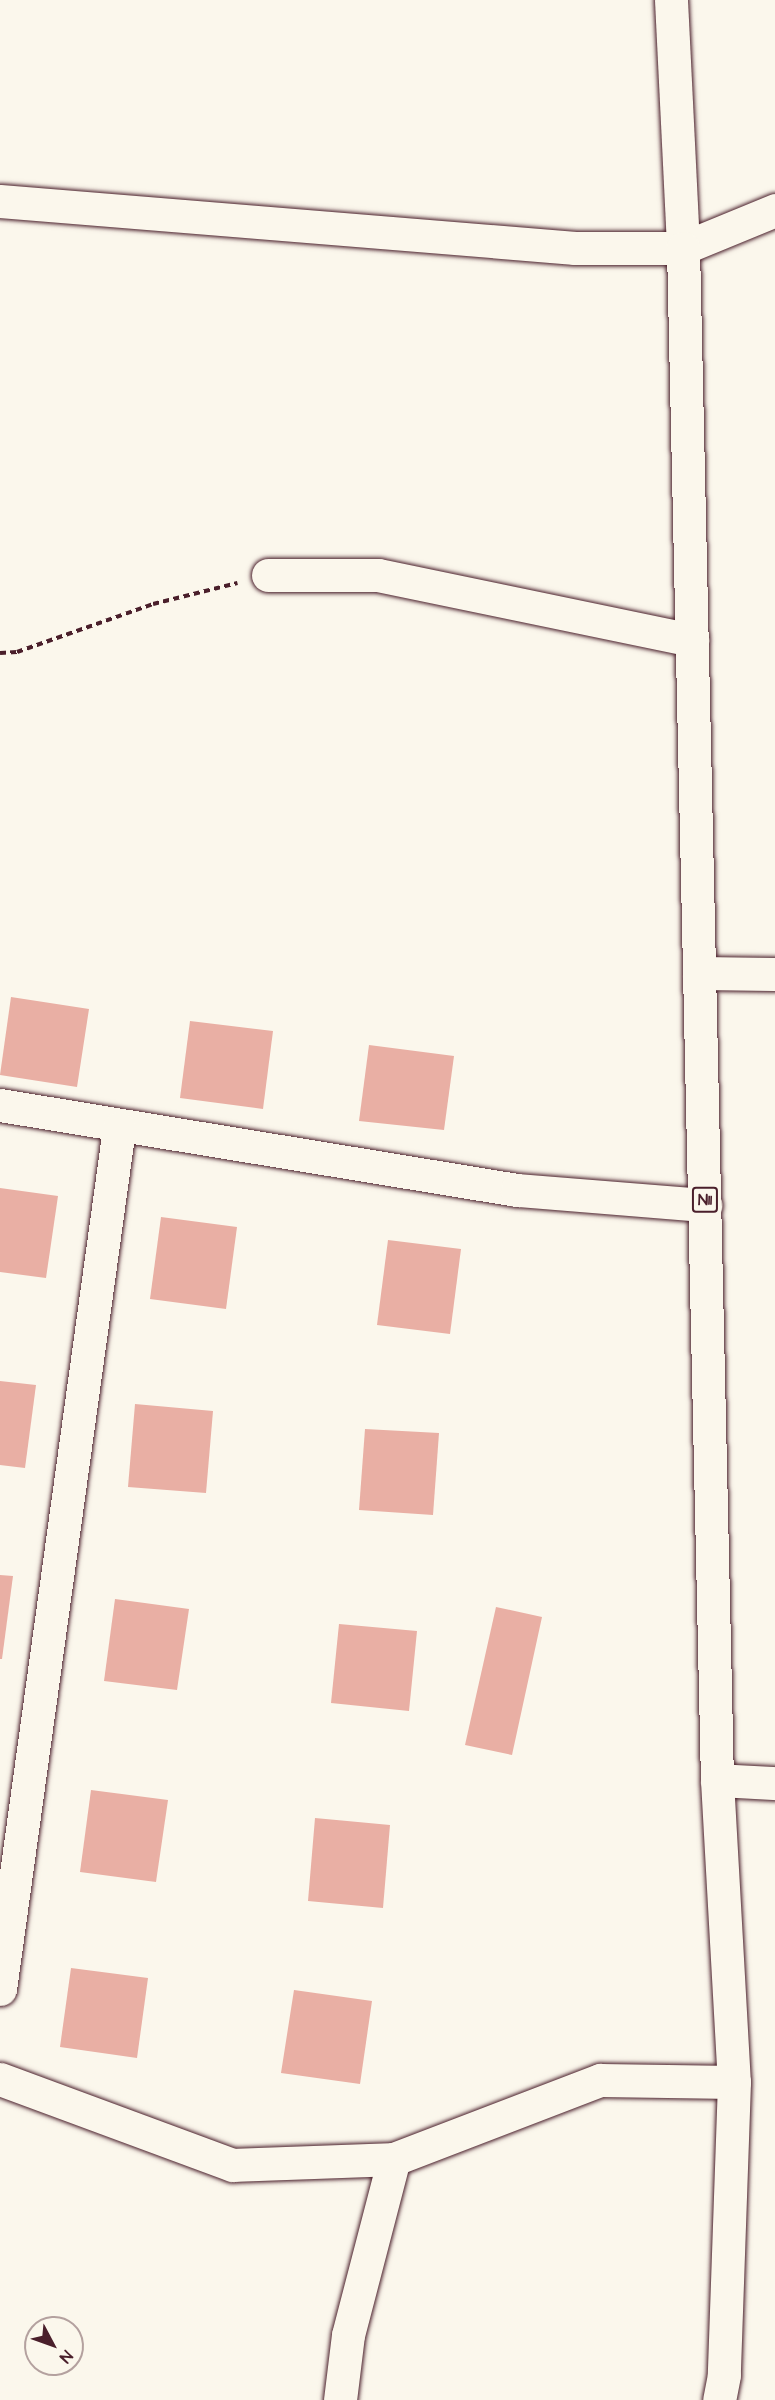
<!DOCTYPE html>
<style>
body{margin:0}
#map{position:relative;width:775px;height:2400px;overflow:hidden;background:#fbf7ec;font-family:"Architects Daughter",sans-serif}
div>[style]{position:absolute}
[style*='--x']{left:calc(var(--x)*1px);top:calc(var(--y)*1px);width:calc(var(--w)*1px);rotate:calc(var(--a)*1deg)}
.building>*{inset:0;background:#e9afa4}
.path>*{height:4px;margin-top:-2px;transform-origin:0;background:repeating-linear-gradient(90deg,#4a1f2b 0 6px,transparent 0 10.5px)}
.roads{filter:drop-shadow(0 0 2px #4a1f2b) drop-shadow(0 0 2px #4a1f2b)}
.minor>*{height:33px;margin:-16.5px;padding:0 16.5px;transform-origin:16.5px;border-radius:16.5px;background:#fbf7ec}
.highway>*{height:33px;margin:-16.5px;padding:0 16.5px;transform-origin:16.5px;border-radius:16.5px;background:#fbf7ec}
span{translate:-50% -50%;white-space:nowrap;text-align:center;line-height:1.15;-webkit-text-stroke:4.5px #fbf7ec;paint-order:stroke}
.shield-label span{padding:2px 4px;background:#fbf7ec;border:2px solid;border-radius:4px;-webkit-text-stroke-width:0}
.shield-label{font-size:16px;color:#4a1f2b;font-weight:700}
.north{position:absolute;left:24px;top:2316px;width:60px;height:60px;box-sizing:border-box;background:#fbf7ec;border:2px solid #b4a19f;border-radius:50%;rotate:131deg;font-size:16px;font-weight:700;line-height:24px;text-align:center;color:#4a1f2b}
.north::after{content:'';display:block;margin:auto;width:21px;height:27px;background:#4a1f2b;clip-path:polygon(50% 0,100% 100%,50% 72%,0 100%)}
</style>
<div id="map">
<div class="building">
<i style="clip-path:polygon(11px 997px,89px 1009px,77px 1087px,0 1075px)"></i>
<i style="clip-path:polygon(190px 1021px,273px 1031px,263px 1109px,180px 1098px)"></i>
<i style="clip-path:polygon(369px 1045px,454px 1056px,444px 1130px,359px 1121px)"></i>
<i style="clip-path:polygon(0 1188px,58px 1196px,46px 1278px,0 1272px)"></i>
<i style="clip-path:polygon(161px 1217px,237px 1227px,226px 1309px,150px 1299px)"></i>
<i style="clip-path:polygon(388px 1240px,461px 1249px,450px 1334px,377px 1325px)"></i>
<i style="clip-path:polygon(0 1381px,36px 1385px,25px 1468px,0 1465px)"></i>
<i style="clip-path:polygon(135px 1404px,213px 1411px,206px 1493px,128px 1487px)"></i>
<i style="clip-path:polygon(365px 1429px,439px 1433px,433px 1515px,359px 1510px)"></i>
<i style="clip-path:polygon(0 1575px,13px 1576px,2px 1659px,0 1659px)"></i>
<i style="clip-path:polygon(115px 1599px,189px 1609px,177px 1690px,104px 1681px)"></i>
<i style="clip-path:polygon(496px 1607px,542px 1617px,512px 1755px,465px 1745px)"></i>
<i style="clip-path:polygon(339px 1624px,417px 1631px,409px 1711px,331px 1703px)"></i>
<i style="clip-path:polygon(91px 1790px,168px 1800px,156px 1882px,80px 1872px)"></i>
<i style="clip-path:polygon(315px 1818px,390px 1825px,383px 1908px,308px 1901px)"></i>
<i style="clip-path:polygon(71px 1968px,148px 1978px,137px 2058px,60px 2047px)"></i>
<i style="clip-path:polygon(294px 1990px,372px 2001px,360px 2084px,281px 2073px)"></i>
</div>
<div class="path">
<i style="--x:0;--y:653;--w:17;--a:-3"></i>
<i style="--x:17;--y:652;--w:144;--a:-19.4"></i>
<i style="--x:153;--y:604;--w:87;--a:-14"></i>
</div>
<div class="roads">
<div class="minor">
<i style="--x:0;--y:201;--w:577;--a:4.67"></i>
<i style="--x:575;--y:248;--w:108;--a:0"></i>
<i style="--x:683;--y:248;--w:100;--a:-22.4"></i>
<i style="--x:268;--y:575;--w:110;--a:0"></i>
<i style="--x:378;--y:575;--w:321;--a:11.7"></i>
<i style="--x:699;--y:973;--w:76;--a:0.8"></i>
<i style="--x:0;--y:1105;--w:524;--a:9.34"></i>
<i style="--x:517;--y:1190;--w:189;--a:4.6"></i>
<i style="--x:717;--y:1780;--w:58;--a:3"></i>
<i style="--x:0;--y:1989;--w:869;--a:-82.13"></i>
<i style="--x:0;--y:2079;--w:248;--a:20.3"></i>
<i style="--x:233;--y:2165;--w:161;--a:-2.1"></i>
<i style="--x:394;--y:2159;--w:221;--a:-21"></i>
<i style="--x:600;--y:2080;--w:134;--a:0.9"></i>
<i style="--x:340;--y:2400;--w:65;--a:-83"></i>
<i style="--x:348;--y:2335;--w:182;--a:-75.4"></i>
</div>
<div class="highway">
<i style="--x:671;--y:0;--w:248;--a:87.2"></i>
<i style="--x:683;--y:248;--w:1532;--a:88.73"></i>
<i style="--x:717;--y:1780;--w:302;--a:86.8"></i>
<i style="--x:734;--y:2082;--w:293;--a:92"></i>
<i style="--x:724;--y:2375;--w:25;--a:101"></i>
</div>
</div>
<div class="shield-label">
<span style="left:705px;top:1200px">N11</span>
</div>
<div class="north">N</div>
</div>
